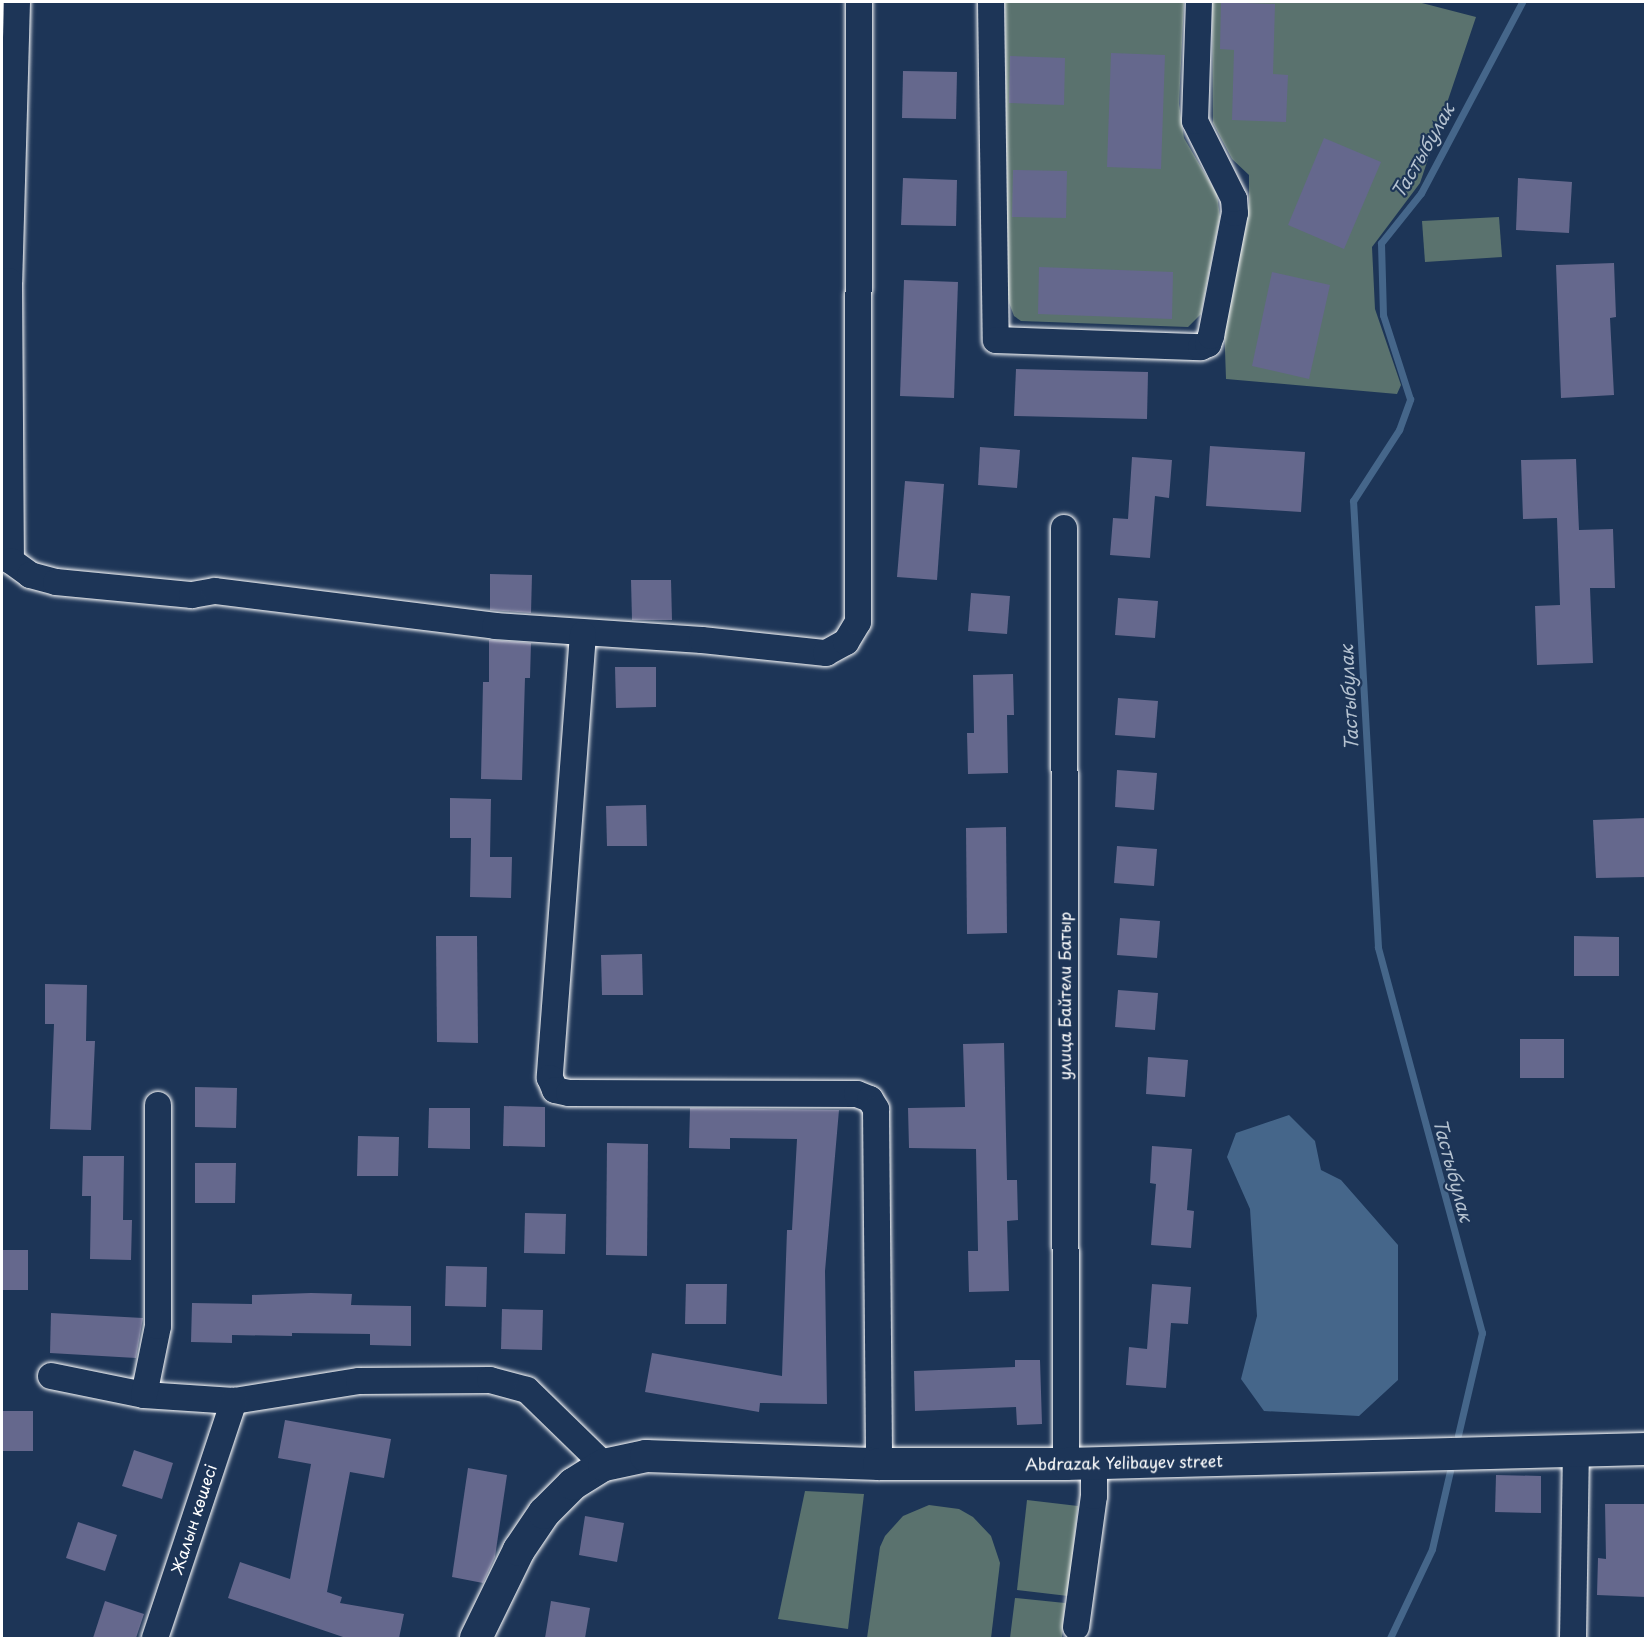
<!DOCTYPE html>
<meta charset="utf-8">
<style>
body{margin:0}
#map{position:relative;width:1647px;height:1640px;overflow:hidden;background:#1d3557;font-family:"Playpen Sans",sans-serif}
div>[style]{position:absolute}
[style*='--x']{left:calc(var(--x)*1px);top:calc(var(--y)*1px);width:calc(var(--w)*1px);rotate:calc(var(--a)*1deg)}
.green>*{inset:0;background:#5a726e}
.water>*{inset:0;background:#45668a}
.stream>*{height:7px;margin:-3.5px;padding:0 3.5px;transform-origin:3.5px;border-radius:3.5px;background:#45668a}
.building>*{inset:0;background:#65688d}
.roads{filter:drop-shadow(0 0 2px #fff) drop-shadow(0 0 2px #fff)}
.minor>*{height:26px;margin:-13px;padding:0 13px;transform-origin:13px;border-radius:13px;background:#1d3557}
.tertiary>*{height:32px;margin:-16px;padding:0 16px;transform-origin:16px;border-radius:16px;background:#1d3557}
span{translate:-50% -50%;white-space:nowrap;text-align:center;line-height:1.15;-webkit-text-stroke:4.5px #1d3557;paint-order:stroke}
.street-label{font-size:16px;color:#fff}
.water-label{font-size:18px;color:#b5c2d0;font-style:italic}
.frame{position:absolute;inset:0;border:3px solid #fff;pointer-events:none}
</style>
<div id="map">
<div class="green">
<i style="clip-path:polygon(1005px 2px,1184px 2px,1179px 104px,1184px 138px,1217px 194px,1220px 217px,1201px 314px,1188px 327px,1021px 321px,1014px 316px,1008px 300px)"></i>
<i style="clip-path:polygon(1212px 2px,1418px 2px,1476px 17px,1420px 183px,1372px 247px,1375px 309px,1401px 385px,1397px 394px,1226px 379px,1224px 322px,1249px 203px,1249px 175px,1232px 159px,1213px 123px)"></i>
<i style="clip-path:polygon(1499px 217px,1502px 257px,1425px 262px,1422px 221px)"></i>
<i style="clip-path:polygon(805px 1491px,864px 1494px,848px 1629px,778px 1619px)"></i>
<i style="clip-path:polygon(1027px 1500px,1078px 1506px,1068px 1596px,1017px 1590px)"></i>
<i style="clip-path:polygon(929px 1505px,959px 1509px,973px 1517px,991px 1536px,1000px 1563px,991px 1638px,867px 1638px,880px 1547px,885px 1536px,903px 1516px)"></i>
<i style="clip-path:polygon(1015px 1598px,1065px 1603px,1062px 1638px,1010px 1638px)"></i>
</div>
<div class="water">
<i style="clip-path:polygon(1289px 1115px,1315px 1141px,1321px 1170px,1341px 1180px,1398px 1245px,1398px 1380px,1359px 1416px,1264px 1411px,1241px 1379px,1257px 1316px,1250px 1209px,1227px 1157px,1236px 1133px)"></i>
</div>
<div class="stream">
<i style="--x:1458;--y:1435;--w:105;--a:-76.8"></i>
<i style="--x:1482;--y:1333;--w:400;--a:-105.1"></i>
<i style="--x:1378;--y:947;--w:447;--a:-93.2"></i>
<i style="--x:1353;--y:501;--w:85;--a:-57.1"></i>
<i style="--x:1399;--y:430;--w:33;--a:-70"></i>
<i style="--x:1410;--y:399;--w:88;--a:-107.8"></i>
<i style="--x:1383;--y:315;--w:72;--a:-91.6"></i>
<i style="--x:1381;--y:243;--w:64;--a:-51.3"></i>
<i style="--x:1421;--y:193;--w:216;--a:-62.1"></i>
<i style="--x:1390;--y:1638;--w:98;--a:-64.7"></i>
<i style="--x:1432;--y:1549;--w:80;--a:-77"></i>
</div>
<div class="building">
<i style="clip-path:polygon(1221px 2px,1275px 4px,1273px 74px,1288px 75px,1286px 122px,1232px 120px,1234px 50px,1220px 49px)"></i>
<i style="clip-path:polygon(1111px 53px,1165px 55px,1161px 169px,1107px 167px)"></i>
<i style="clip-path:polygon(1010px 56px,1065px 58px,1064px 105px,1009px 103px)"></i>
<i style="clip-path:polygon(903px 71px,957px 72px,956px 119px,902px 118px)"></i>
<i style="clip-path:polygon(1324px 138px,1381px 162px,1344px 249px,1288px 225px)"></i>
<i style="clip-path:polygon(1013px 170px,1067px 171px,1066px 218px,1012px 217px)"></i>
<i style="clip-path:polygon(903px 178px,957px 180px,956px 226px,901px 225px)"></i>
<i style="clip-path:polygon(1518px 178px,1572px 182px,1569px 233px,1516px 230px)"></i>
<i style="clip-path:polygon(1614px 263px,1616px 317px,1610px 318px,1614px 395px,1561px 398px,1556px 265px)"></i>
<i style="clip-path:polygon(1039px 267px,1173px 272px,1172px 319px,1038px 314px)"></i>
<i style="clip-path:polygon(1272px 272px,1330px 285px,1309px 379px,1252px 366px)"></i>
<i style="clip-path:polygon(904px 280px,958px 282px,954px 398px,900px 396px)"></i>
<i style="clip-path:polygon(1016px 369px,1148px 372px,1147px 419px,1014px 416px)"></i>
<i style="clip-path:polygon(1210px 446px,1305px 452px,1301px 512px,1206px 506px)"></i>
<i style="clip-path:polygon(980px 447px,1020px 450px,1017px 488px,978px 485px)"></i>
<i style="clip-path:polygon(1132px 457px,1172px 460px,1169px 498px,1155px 496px,1150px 558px,1110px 555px,1113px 518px,1128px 519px)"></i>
<i style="clip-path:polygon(1576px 459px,1579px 530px,1613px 529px,1615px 588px,1590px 588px,1593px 663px,1537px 665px,1535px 606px,1560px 605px,1557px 518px,1523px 519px,1521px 460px)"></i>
<i style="clip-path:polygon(905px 481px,944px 484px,937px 580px,897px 577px)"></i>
<i style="clip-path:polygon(490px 574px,532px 575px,531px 613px,490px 610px)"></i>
<i style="clip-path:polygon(631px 580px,671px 580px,672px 620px,632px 620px)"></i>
<i style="clip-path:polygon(971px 593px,1010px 596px,1007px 634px,968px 631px)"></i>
<i style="clip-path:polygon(1118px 598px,1158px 601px,1155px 638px,1115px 635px)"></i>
<i style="clip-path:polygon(489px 640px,531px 643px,530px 678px,525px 678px,522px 780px,481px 779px,483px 682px,489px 682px)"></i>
<i style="clip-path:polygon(615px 667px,656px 667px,656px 707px,616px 708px)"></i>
<i style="clip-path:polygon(1013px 674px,1014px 715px,1007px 715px,1008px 773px,968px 774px,967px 733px,974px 733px,973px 675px)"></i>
<i style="clip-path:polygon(1118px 698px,1158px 701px,1155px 738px,1115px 735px)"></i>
<i style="clip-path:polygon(1117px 770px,1157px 773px,1154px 810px,1115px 807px)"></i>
<i style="clip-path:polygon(450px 798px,491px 799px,490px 857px,512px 857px,511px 898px,470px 897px,471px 838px,450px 838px)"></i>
<i style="clip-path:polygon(646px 805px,647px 846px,607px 846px,606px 806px)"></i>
<i style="clip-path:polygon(1646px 818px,1646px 877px,1596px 878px,1593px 820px)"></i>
<i style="clip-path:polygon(1006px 827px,1007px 933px,967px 934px,966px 828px)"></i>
<i style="clip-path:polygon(1117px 846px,1157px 849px,1154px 886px,1114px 883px)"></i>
<i style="clip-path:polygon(1120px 918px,1160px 921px,1157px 958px,1117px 955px)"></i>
<i style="clip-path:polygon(436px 936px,477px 936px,478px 1043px,437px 1042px)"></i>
<i style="clip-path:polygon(1574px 936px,1619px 937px,1619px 976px,1574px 976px)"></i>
<i style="clip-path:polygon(642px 954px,643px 995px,602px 995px,601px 955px)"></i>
<i style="clip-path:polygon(45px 984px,87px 985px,86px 1041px,95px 1041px,91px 1130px,50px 1129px,54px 1024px,45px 1024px)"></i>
<i style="clip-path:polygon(1118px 990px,1158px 993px,1155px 1030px,1115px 1027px)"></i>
<i style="clip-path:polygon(1520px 1039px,1564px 1039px,1564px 1078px,1520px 1078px)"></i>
<i style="clip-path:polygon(1004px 1043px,1007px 1180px,1017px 1180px,1018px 1220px,1007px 1221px,1009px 1291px,969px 1292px,968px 1251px,978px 1251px,976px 1149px,909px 1148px,908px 1108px,965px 1107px,963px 1044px)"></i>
<i style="clip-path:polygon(1148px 1057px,1188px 1060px,1185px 1097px,1146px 1094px)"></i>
<i style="clip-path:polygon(195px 1087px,237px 1088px,236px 1128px,195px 1127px)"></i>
<i style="clip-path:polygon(504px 1106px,545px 1107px,545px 1147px,503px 1146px)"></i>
<i style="clip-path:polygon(429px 1108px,470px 1108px,470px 1149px,428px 1148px)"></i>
<i style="clip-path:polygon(690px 1108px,839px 1110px,825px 1271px,827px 1404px,760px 1403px,759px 1412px,645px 1392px,652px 1353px,782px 1376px,787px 1230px,792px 1230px,797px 1139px,730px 1138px,730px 1149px,689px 1148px)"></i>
<i style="clip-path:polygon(358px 1136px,399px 1137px,398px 1176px,357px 1176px)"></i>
<i style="clip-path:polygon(607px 1143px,648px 1144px,647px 1256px,606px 1255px)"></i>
<i style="clip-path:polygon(1152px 1146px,1192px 1149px,1187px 1210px,1194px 1211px,1191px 1248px,1151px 1245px,1156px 1184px,1150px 1183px)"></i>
<i style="clip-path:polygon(83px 1156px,124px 1156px,123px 1220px,132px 1220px,131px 1260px,90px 1259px,91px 1196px,82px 1196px)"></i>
<i style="clip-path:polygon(195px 1163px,236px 1163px,235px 1203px,195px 1203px)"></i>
<i style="clip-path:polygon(525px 1213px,566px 1214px,565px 1254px,524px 1253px)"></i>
<i style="clip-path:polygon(2px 1250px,28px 1250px,28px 1290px,2px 1290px)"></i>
<i style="clip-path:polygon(446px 1266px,487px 1267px,486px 1307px,445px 1306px)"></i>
<i style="clip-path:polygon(686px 1284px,727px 1284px,726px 1324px,685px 1324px)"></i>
<i style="clip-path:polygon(1152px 1284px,1191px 1287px,1188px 1324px,1171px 1323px,1166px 1388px,1126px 1385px,1129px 1347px,1147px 1349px)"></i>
<i style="clip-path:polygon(311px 1293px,352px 1294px,351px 1305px,411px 1306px,411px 1346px,370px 1345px,370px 1334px,292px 1333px,292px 1336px,232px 1335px,232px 1343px,191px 1342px,192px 1303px,252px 1304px,252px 1295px)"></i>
<i style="clip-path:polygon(502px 1309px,543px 1310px,542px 1350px,501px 1349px)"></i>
<i style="clip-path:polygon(51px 1313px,143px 1318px,136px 1358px,50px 1353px)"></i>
<i style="clip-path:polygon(1015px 1360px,1040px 1360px,1042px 1424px,1017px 1425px,1016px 1407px,915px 1411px,914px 1371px,1015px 1367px)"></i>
<i style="clip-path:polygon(2px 1411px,33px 1411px,33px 1451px,2px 1451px)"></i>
<i style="clip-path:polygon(285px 1420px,391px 1439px,384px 1478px,350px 1472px,327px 1592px,342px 1597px,340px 1603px,404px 1614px,399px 1638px,346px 1638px,228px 1598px,240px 1562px,290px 1579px,311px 1464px,278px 1458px)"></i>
<i style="clip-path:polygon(134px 1450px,173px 1463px,162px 1499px,122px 1486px)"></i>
<i style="clip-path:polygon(468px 1468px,507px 1475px,495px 1557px,483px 1583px,452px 1577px)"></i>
<i style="clip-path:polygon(1496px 1475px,1541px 1476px,1541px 1513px,1495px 1512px)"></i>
<i style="clip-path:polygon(1605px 1504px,1646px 1504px,1646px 1597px,1597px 1595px,1598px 1558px,1606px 1559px)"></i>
<i style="clip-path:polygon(585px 1516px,624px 1523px,617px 1562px,579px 1555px)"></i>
<i style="clip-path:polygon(78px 1522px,117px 1535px,105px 1571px,66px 1558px)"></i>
<i style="clip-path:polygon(105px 1601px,144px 1614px,136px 1638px,93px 1638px)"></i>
<i style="clip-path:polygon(551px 1601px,590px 1608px,585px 1638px,545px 1638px)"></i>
</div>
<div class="roads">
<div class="minor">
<i style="--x:17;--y:2;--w:279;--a:91.6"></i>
<i style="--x:9;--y:281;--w:280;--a:89.6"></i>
<i style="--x:11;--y:561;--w:24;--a:36"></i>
<i style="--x:30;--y:575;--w:27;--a:15"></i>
<i style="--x:56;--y:582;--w:137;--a:5.5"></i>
<i style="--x:192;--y:595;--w:23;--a:-10"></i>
<i style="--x:215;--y:591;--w:282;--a:7.1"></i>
<i style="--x:495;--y:626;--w:207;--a:3.9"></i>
<i style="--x:702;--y:640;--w:125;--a:6"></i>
<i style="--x:826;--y:653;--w:23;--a:-29"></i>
<i style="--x:846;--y:642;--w:23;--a:-59"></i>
<i style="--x:858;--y:622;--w:620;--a:-89.91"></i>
<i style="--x:991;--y:2;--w:338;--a:89.2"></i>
<i style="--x:996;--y:340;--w:205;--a:2"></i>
<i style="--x:1201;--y:347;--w:8;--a:-23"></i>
<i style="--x:1208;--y:344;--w:9;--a:-69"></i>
<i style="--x:1211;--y:336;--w:125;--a:-79"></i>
<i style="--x:1235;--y:213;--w:14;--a:-94"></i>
<i style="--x:1234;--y:199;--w:87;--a:-116.6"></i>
<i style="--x:1195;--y:121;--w:119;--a:-88.1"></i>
<i style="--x:1064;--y:528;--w:936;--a:89.88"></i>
<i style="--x:583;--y:634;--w:445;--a:94.3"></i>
<i style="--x:550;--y:1078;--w:13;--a:67"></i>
<i style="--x:555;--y:1090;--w:14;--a:12"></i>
<i style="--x:569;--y:1093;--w:288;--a:0.2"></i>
<i style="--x:857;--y:1094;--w:14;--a:21"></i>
<i style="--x:870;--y:1099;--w:12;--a:59"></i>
<i style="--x:876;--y:1109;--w:355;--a:89.5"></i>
<i style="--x:51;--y:1376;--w:95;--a:11.5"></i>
<i style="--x:144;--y:1395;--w:90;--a:3.8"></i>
<i style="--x:234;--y:1401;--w:127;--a:-9.1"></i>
<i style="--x:359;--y:1381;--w:131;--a:-0.4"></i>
<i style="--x:490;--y:1380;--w:38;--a:15"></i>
<i style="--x:527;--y:1390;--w:107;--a:44.2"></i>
<i style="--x:144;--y:1395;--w:70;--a:-78.5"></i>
<i style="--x:158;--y:1326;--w:221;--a:-90"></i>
<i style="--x:1076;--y:1627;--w:132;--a:-82.2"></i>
<i style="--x:1094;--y:1496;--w:33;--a:-90"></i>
<i style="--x:155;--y:1638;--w:250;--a:-71.6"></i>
<i style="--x:1573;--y:1638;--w:188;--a:-89.1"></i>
</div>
<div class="tertiary">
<i style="--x:476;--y:1638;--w:98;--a:-64"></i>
<i style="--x:519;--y:1550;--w:45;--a:-56"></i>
<i style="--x:544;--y:1513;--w:41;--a:-45"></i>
<i style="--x:573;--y:1484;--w:36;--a:-32"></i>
<i style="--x:604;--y:1465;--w:43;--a:-12.1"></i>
<i style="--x:646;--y:1456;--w:233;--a:2"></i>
<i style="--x:879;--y:1464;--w:187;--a:0"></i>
<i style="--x:1066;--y:1464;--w:580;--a:-1.48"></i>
</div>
</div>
<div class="street-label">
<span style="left:1064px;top:996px;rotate:-90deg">улица Байтели Батыр</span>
<span style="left:1124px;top:1462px;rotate:-1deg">Abdrazak Yelibayev street</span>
<span style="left:193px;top:1519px;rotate:-72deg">Жалын көшесі</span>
</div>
<div class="water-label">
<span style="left:1423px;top:151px;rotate:-60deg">Тастыбулак</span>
<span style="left:1349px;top:698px;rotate:-93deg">Тастыбулак</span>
<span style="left:1453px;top:1170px;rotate:75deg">Тастыбулак</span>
</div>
<div class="frame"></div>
</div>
